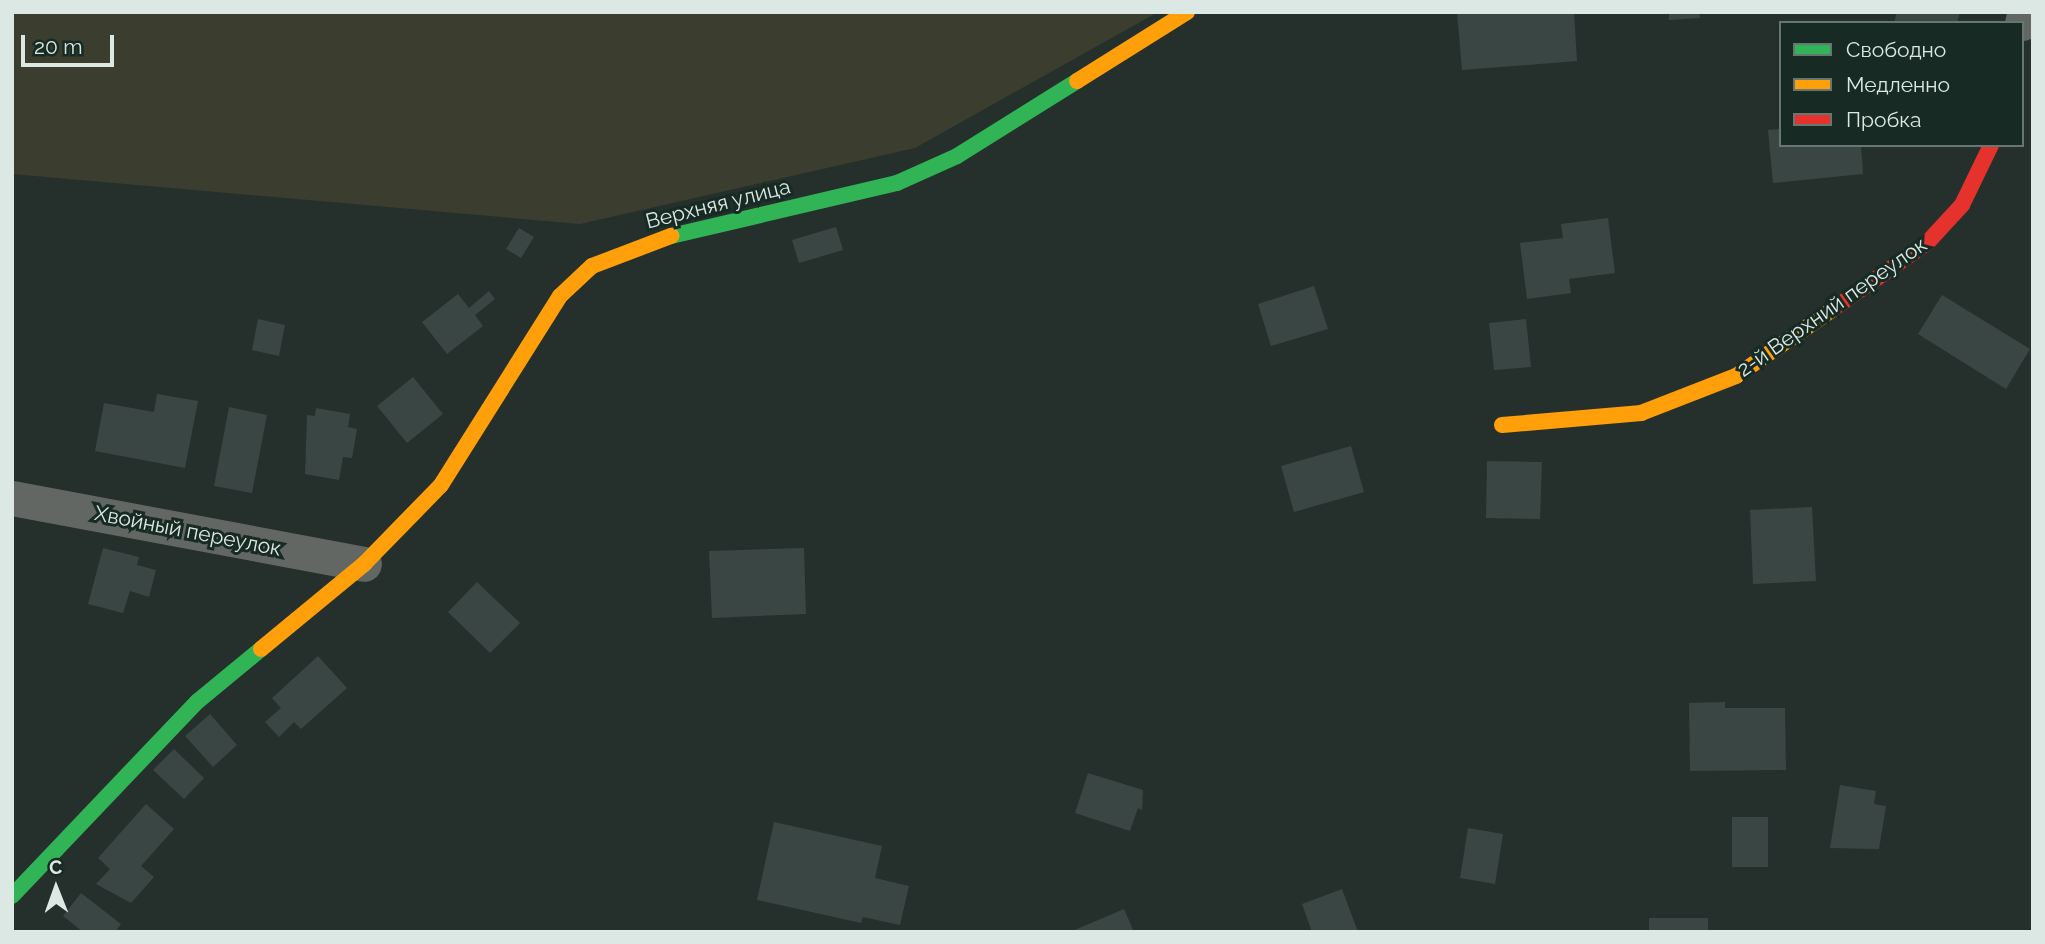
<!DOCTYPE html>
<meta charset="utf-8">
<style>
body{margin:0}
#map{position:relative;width:2045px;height:944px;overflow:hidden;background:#25302c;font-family:Raleway,sans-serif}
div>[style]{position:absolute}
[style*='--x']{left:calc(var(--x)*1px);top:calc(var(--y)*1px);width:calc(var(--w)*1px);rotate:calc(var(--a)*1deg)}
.green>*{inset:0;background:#3b3d2f}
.building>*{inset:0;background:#3a4643}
.street>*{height:35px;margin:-17.5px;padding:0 17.5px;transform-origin:17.5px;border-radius:17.5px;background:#636764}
.fast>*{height:16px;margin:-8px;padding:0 8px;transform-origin:8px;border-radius:8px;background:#30b455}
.slow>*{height:16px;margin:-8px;padding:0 8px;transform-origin:8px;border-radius:8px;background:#ff9f0a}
.jam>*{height:16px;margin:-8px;padding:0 8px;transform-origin:8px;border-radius:8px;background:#e5322d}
span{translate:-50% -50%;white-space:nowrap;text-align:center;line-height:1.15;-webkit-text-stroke:6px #172a23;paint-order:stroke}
.street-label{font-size:21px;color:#dce8e3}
.frame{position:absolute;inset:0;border:14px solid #dce8e3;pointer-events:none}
.legend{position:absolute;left:1779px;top:21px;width:245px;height:126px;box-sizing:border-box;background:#172a23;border:2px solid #667670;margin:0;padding:9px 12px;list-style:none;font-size:21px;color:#dce8e3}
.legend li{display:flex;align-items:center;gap:14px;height:35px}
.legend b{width:35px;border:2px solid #667670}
.north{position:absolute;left:21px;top:853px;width:70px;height:70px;-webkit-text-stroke:5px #172a23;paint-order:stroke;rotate:359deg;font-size:19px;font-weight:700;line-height:28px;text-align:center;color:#dce8e3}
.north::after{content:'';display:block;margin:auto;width:24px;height:32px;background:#dce8e3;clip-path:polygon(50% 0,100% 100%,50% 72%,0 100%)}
.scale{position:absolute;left:21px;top:35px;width:93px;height:32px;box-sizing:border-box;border:4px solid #dce8e3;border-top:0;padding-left:9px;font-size:21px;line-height:24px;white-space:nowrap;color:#dce8e3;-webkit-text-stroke:5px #172a23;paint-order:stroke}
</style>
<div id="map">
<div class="green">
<i style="clip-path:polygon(12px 12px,1158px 12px,915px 148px,580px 224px,12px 174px)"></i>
</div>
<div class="building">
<i style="clip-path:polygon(1457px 12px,1574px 12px,1577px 61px,1462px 70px)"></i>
<i style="clip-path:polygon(1669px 12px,1699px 12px,1700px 18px,1669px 20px)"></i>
<i style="clip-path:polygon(1897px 12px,1960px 12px,1957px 23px,1894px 23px)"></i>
<i style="clip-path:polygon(1781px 129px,1781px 145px,1861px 145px,1863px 174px,1773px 183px,1768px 130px)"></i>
<i style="clip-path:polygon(1608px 218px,1615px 273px,1569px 279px,1571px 293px,1527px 299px,1520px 243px,1563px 238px,1561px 224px)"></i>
<i style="clip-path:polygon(836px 227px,843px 250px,799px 263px,792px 240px)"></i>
<i style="clip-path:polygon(519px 228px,534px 237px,521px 258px,506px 249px)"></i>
<i style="clip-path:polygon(1314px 286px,1328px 329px,1271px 346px,1258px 304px)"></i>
<i style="clip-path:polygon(489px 291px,495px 299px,475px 315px,483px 326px,447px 354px,422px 322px,458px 294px,469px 308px)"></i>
<i style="clip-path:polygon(1942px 295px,2030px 349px,2006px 389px,1918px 334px)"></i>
<i style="clip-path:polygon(258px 319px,285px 325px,279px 356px,252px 350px)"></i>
<i style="clip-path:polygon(1526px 319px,1531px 367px,1494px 370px,1489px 323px)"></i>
<i style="clip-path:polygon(413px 377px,443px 414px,407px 443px,377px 406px)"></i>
<i style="clip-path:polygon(157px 394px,198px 401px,185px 468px,95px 451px,104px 403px,154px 412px)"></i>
<i style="clip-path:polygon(229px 407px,267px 415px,252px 493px,214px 486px)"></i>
<i style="clip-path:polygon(316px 408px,350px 414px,348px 427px,357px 429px,352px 458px,343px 457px,339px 480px,305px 474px,307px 415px,315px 416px)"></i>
<i style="clip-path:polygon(1351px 446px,1364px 492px,1294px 512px,1281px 466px)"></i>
<i style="clip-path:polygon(1487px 461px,1542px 462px,1540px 519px,1486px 518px)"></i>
<i style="clip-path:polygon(1812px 507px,1816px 581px,1753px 584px,1750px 510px)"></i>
<i style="clip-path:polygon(103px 548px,139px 557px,137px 565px,156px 570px,149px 597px,130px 591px,123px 613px,88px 604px)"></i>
<i style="clip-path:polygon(804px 548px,806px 614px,712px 618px,709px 551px)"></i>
<i style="clip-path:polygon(477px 582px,520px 623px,490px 653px,448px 612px)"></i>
<i style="clip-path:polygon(318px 656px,347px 688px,301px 729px,294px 722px,279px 737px,265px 722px,281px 708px,272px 698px)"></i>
<i style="clip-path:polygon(1725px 702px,1725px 708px,1785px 708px,1786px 770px,1690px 771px,1689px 703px)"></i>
<i style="clip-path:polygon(210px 714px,237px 745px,213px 767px,185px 736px)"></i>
<i style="clip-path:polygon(174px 749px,204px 778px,184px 799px,153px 770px)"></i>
<i style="clip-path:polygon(1088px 773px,1143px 790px,1142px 810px,1138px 808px,1130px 831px,1075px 813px)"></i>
<i style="clip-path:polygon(1840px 785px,1876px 791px,1874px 804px,1886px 806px,1879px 849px,1830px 848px)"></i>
<i style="clip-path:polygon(146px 804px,174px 829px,141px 866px,154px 877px,131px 903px,96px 884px,110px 869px,98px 858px)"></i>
<i style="clip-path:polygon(1732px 817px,1768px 817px,1768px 867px,1732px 867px)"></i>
<i style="clip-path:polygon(774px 822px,882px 846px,875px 878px,909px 886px,900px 925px,863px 917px,861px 923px,757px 900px)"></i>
<i style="clip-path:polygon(1468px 828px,1503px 834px,1495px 884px,1460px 878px)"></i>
<i style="clip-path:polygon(1342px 889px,1358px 932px,1312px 932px,1302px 904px)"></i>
<i style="clip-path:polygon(81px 893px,121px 924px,115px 932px,83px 932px,63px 916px)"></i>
<i style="clip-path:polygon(1124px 909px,1134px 932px,1070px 932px)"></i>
<i style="clip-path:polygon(1649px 918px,1708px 918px,1708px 932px,1649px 932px)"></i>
</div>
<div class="street">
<i style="--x:2022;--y:23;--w:11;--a:-75"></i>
<i style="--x:12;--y:498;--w:358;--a:10.6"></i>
</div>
<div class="fast">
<i style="--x:671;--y:236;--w:232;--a:-13.2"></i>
<i style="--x:897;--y:183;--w:66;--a:-24.2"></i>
<i style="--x:957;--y:156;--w:142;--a:-32"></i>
<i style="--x:12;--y:896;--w:269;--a:-46.4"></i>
<i style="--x:198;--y:701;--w:82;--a:-39.5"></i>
</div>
<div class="slow">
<i style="--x:1077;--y:81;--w:130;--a:-32.1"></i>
<i style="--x:1502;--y:425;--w:140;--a:-4.9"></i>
<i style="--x:1641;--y:413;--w:102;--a:-21.3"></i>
<i style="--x:1736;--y:376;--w:118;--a:-34.6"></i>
<i style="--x:261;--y:649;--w:134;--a:-39.5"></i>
<i style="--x:364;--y:564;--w:110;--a:-45.7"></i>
<i style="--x:441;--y:485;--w:223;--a:-57.8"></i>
<i style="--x:560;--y:296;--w:44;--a:-43.2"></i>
<i style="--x:592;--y:266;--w:85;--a:-20.8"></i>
</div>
<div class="jam">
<i style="--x:1833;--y:309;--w:115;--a:-35.1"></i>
<i style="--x:1927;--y:243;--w:52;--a:-47.4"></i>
<i style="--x:1962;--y:205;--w:67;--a:-64.2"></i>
</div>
<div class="street-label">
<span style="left:718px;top:204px;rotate:-14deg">Верхняя улица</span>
<span style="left:1832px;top:307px;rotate:-35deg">2-й Верхний переулок</span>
<span style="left:188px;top:531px;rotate:11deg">Хвойный переулок</span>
</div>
<div class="frame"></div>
<ul class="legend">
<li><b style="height:9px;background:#30b455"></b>Свободно</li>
<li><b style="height:9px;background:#ff9f0a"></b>Медленно</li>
<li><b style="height:9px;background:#e5322d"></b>Пробка</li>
</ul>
<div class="north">С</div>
<div class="scale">20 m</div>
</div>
